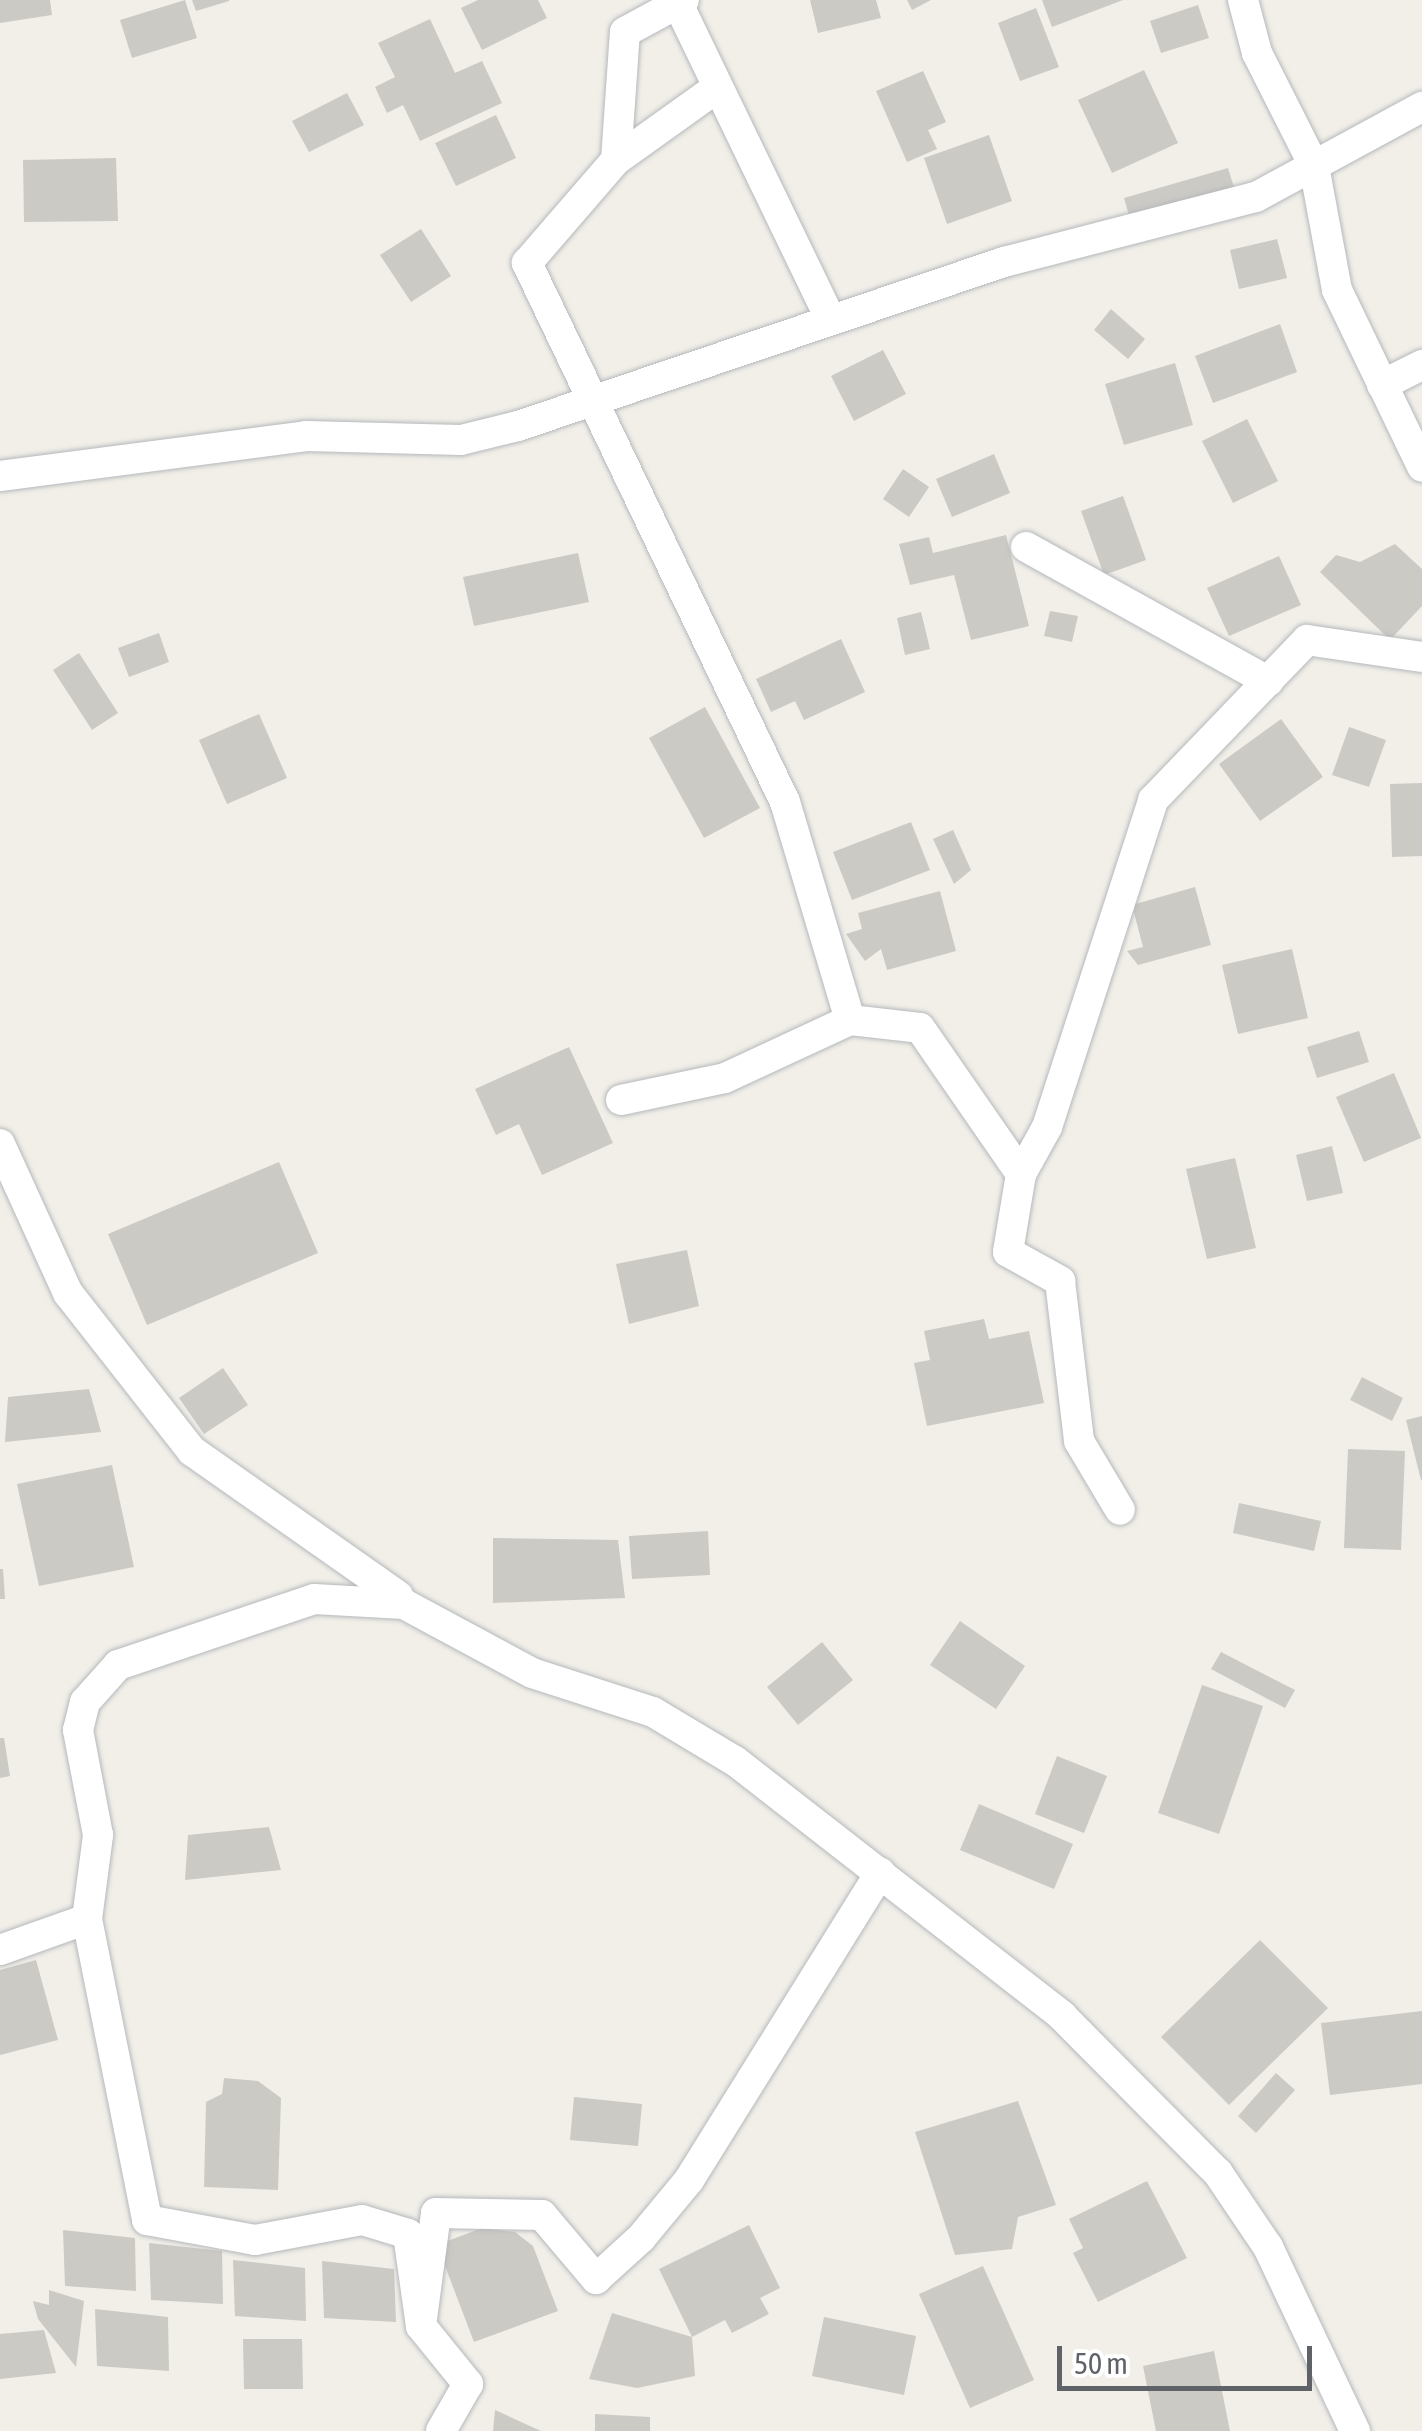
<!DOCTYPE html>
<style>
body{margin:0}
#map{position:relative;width:1422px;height:2431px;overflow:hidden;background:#f1efe8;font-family:"Asap Condensed",sans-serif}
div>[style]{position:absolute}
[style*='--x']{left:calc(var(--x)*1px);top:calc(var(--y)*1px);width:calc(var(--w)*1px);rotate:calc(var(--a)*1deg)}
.building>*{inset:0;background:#cccac5}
.roads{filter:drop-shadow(0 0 2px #b5b8bc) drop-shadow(0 0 2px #b5b8bc)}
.minor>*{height:30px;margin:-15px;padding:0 15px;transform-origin:15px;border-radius:15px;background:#fff}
span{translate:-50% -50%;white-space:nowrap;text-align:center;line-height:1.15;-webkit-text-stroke:10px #fff;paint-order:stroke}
.scale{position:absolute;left:1057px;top:2346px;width:255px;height:45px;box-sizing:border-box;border:5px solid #5f6368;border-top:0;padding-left:12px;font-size:30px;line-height:35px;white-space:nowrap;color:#5f6368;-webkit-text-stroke:8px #fff;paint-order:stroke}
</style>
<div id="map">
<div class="building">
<i style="clip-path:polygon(0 0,50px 0,52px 15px,0 23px)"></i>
<i style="clip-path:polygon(185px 0,197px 38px,132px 58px,120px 20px)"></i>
<i style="clip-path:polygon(192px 0,229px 0,229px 1px,196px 11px)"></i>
<i style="clip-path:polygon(478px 0,538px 0,547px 18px,482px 50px,461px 8px)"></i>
<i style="clip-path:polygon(810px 0,876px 0,881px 18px,818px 33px)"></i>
<i style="clip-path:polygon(907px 0,931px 0,912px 10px)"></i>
<i style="clip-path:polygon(1042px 0,1123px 0,1052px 27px)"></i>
<i style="clip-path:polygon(1198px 5px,1209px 38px,1161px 53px,1150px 21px)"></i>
<i style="clip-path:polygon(1036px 8px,1059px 67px,1020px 81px,998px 23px)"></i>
<i style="clip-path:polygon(430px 19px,455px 73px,482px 61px,502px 103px,420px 141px,403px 105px,387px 113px,375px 87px,395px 77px,378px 43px)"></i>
<i style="clip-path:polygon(1144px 70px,1178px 143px,1112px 173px,1078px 100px)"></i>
<i style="clip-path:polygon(923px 71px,946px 122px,928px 130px,937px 149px,907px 162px,876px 91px)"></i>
<i style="clip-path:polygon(347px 93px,364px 125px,309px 152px,292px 121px)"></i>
<i style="clip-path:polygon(496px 115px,516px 158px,456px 186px,435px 143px)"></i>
<i style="clip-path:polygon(989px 135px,1012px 201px,947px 224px,924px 158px)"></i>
<i style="clip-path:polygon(116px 158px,118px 221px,24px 222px,23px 160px)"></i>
<i style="clip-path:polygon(1228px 168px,1236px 194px,1132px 226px,1124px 198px)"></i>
<i style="clip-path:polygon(421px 229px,451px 276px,411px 302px,380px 255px)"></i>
<i style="clip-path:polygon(1277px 239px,1287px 278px,1239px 289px,1230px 250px)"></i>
<i style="clip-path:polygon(1111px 309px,1145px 339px,1128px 359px,1094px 330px)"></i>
<i style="clip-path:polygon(1280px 324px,1297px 372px,1213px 403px,1195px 356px)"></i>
<i style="clip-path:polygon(883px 350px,906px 394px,854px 421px,831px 376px)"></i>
<i style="clip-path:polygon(1175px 363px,1193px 425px,1124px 445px,1105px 384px)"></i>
<i style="clip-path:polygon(1247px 419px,1278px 481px,1233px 503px,1202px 441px)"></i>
<i style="clip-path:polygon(994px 454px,1010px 493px,952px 517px,936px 479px)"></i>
<i style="clip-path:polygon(903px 469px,929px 487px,909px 517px,883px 499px)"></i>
<i style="clip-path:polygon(1123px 496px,1146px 560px,1104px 575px,1081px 511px)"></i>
<i style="clip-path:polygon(1006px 535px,1029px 626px,971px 640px,954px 575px,910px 585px,899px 544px,929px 537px,933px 553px)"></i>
<i style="clip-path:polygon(1395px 544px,1422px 569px,1422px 606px,1390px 640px,1320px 572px,1336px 555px,1360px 562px)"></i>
<i style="clip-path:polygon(578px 553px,589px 602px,474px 626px,463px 577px)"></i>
<i style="clip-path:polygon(1279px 556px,1301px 605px,1229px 636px,1207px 588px)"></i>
<i style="clip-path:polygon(1050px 611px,1078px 616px,1072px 642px,1044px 636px)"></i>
<i style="clip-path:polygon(921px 612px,930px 649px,905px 655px,897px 618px)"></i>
<i style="clip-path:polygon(159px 633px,169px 662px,129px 677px,118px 648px)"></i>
<i style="clip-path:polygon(841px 639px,865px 692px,804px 720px,795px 701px,771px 712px,756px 679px)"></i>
<i style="clip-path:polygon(79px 653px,118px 713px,92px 730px,53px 670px)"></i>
<i style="clip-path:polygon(705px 707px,760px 808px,704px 838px,649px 738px)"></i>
<i style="clip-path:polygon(259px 714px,287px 778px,227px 804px,199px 740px)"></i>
<i style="clip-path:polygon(1281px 719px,1323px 777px,1260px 821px,1219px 764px)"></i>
<i style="clip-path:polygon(1349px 727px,1386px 740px,1369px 787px,1332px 775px)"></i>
<i style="clip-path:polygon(1422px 783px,1422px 856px,1392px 857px,1390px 784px)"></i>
<i style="clip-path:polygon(911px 822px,930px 870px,852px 900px,833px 852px)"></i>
<i style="clip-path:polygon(953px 830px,971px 870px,954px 884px,933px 839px)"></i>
<i style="clip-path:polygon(1195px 887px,1211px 945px,1138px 965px,1127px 951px,1143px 947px,1132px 905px)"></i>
<i style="clip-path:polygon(940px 891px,956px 951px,887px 970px,881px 949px,865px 961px,846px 934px,862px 929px,858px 913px)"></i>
<i style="clip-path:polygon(1292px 949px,1308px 1018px,1238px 1034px,1222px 965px)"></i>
<i style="clip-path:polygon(1359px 1031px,1369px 1062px,1317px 1078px,1307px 1047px)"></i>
<i style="clip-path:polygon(569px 1047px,613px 1143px,542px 1175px,519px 1124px,496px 1135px,475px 1089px)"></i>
<i style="clip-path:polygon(1394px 1073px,1421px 1138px,1364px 1162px,1336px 1097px)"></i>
<i style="clip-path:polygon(1332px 1146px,1343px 1193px,1307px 1201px,1296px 1155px)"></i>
<i style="clip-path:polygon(1235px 1158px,1256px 1248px,1207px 1259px,1186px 1169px)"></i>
<i style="clip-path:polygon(279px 1162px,318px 1253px,147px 1325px,108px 1234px)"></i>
<i style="clip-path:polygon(687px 1250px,699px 1306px,629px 1324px,616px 1264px)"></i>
<i style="clip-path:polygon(984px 1319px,989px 1339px,1029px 1331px,1044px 1403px,927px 1426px,914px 1363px,930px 1360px,924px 1331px)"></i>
<i style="clip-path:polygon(223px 1368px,248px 1405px,204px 1434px,179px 1398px)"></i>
<i style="clip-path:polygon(1362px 1377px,1403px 1398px,1392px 1421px,1350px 1400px)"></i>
<i style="clip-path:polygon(89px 1389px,101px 1432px,5px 1442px,8px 1397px)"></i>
<i style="clip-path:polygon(1422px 1416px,1422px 1480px,1421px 1480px,1406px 1420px)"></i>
<i style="clip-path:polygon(1348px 1449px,1405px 1451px,1401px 1550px,1344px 1548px)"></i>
<i style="clip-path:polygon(112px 1465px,134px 1567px,39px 1586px,17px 1484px)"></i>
<i style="clip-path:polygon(1239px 1503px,1321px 1521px,1314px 1551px,1233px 1533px)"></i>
<i style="clip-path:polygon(708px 1531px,710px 1575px,632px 1579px,629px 1536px)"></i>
<i style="clip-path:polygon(493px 1538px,618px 1540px,625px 1598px,493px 1603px)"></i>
<i style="clip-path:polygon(0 1569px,3px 1569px,5px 1599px,0 1599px)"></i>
<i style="clip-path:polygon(960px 1621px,1025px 1666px,996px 1709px,930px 1665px)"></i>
<i style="clip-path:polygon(822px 1642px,853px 1680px,798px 1725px,767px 1687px)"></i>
<i style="clip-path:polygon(1221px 1652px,1295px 1690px,1285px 1708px,1211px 1669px)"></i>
<i style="clip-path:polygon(1202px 1685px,1263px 1706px,1219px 1834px,1158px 1813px)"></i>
<i style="clip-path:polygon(0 1738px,4px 1738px,10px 1776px,0 1778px)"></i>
<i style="clip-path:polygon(1057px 1756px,1107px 1776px,1084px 1833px,1035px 1814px)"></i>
<i style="clip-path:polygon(979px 1804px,1073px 1844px,1054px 1889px,960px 1850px)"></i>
<i style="clip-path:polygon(269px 1827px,281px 1870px,185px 1880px,188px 1835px)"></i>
<i style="clip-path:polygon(1260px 1940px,1328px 2008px,1229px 2105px,1161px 2037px)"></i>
<i style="clip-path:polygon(36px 1960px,58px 2040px,0 2055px,0 1970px)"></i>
<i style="clip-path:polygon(1422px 2011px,1422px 2084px,1330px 2095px,1321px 2023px)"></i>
<i style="clip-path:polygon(1276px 2073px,1295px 2090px,1256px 2133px,1238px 2116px)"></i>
<i style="clip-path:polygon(224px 2078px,258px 2081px,281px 2098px,278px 2190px,204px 2187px,206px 2102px,222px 2094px)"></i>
<i style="clip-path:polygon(574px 2097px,642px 2104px,638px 2146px,570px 2140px)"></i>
<i style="clip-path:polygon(1018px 2101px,1056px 2205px,1018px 2217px,1012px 2249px,955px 2255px,915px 2132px)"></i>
<i style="clip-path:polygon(1147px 2181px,1187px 2258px,1098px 2302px,1073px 2253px,1083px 2248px,1069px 2219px)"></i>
<i style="clip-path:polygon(749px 2225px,780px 2288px,760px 2298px,769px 2314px,732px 2333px,725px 2320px,692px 2337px,659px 2269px)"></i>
<i style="clip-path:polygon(482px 2228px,515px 2232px,533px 2246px,558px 2311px,474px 2342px,437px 2245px)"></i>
<i style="clip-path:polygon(63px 2230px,135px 2238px,136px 2291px,65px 2286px)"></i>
<i style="clip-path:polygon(149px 2243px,222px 2251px,223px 2304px,151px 2300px)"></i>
<i style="clip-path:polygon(233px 2260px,305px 2268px,306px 2321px,235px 2316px)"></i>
<i style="clip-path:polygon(322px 2261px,394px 2269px,396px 2322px,324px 2318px)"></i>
<i style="clip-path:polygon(983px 2266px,1034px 2380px,970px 2408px,919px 2294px)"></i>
<i style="clip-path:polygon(49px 2290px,84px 2301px,76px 2367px,38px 2319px,33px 2301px,49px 2305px)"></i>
<i style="clip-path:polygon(95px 2309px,168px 2317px,169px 2371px,97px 2366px)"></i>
<i style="clip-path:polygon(612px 2313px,692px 2337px,695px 2376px,637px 2388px,589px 2379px)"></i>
<i style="clip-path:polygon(824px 2317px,916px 2336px,904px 2395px,812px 2376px)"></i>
<i style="clip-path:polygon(44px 2330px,56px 2373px,0 2379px,0 2334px)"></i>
<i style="clip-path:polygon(243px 2339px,302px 2339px,303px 2389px,244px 2389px)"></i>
<i style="clip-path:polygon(1214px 2351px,1230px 2431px,1156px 2431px,1143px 2366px)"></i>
<i style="clip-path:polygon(495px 2410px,541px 2431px,493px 2431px)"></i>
<i style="clip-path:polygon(595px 2414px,650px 2417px,650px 2431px,595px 2431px)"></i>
</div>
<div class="roads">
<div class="minor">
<i style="--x:1243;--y:0;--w:55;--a:75.2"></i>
<i style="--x:1257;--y:53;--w:127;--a:63.2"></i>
<i style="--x:1314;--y:166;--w:126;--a:79.5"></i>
<i style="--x:1337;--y:290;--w:196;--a:64.3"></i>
<i style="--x:681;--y:10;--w:342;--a:64.2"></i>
<i style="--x:616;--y:160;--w:125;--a:-35.6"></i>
<i style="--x:1382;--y:385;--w:45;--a:-26.6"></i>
<i style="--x:0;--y:476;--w:309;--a:-7.4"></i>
<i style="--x:306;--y:436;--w:155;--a:1.5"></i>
<i style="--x:461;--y:440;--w:59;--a:-13.8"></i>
<i style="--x:518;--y:426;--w:513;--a:-18.65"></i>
<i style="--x:1004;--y:262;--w:260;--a:-14.5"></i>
<i style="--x:1256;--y:197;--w:189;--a:-28.5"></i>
<i style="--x:1026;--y:547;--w:277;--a:29"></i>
<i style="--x:850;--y:1020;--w:70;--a:6.5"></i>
<i style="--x:920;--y:1028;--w:178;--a:55.3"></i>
<i style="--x:1021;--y:1174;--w:79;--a:99.5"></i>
<i style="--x:1008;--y:1252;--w:60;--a:29.1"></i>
<i style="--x:1060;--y:1281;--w:161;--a:83.2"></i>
<i style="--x:1079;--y:1441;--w:80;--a:59.3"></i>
<i style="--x:621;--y:1100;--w:106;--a:-11.9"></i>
<i style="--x:725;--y:1078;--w:138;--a:-24.9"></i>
<i style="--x:850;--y:1020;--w:227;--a:-106.6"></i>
<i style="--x:785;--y:802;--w:598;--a:-115.58"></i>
<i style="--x:527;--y:263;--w:136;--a:-49.2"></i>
<i style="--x:616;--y:160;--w:128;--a:-86"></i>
<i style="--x:625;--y:32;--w:67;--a:-28.5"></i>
<i style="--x:0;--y:1144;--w:164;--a:65.5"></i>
<i style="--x:68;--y:1293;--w:201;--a:51.9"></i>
<i style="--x:192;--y:1451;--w:252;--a:35.1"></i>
<i style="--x:1021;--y:1174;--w:54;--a:-61"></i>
<i style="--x:1047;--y:1127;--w:344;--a:-72"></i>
<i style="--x:1153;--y:800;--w:222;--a:-46.1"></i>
<i style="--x:1307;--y:640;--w:116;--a:8.4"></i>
<i style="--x:87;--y:1919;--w:307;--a:78.7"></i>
<i style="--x:147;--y:2220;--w:110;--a:10.5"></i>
<i style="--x:255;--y:2240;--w:109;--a:-10.6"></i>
<i style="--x:362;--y:2220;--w:48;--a:16.9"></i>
<i style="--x:408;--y:2234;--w:93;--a:82"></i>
<i style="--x:421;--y:2326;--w:114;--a:-82.4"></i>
<i style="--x:436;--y:2213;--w:106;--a:1.1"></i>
<i style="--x:542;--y:2215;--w:84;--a:49.8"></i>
<i style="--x:596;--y:2279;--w:61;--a:-42.3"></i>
<i style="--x:641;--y:2238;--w:75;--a:-50.4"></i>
<i style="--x:689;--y:2180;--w:362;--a:-58.1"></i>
<i style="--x:0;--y:1950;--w:92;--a:-19.6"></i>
<i style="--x:87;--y:1919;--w:85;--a:-82.5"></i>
<i style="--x:98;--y:1835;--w:107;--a:-100.8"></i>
<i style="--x:78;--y:1730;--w:29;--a:-76"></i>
<i style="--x:85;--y:1702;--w:50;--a:-48.3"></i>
<i style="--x:118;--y:1665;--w:207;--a:-18.6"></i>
<i style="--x:314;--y:1599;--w:90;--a:3.2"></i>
<i style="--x:404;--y:1604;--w:145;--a:28.3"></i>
<i style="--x:532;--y:1673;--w:127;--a:17.9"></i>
<i style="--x:653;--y:1712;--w:96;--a:30.9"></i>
<i style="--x:735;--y:1761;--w:415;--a:37.9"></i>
<i style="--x:1062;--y:2016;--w:221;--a:45.2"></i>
<i style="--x:1218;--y:2173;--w:89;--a:56"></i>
<i style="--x:1268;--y:2247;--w:204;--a:64.7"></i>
<i style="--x:421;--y:2326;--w:75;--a:51"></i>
<i style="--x:468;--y:2384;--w:54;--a:119.9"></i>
</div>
</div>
<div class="scale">50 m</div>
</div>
